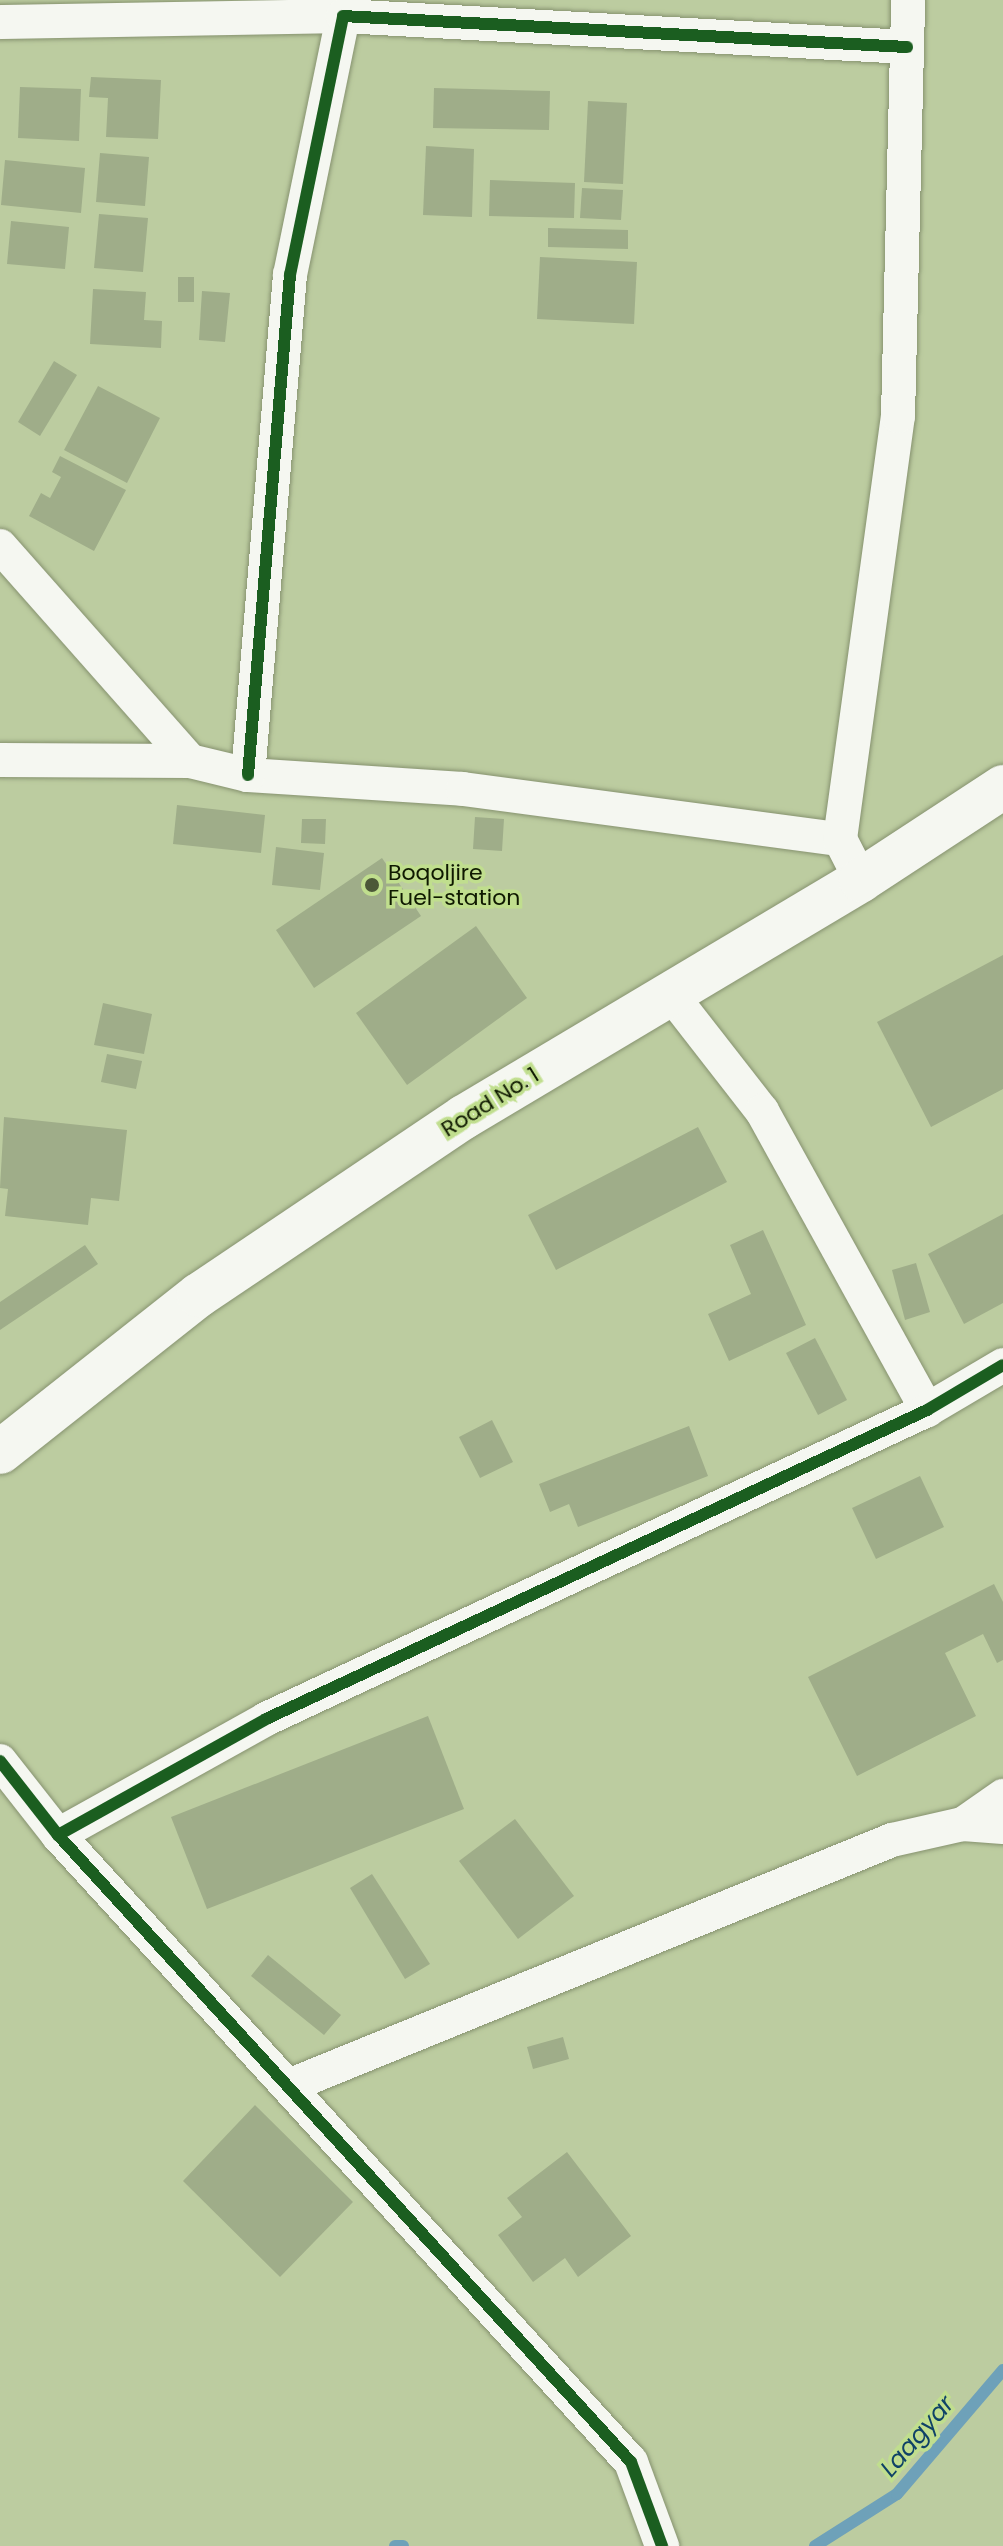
<!DOCTYPE html>
<style>
body{margin:0}
#map{position:relative;width:1003px;height:2546px;overflow:hidden;background:#bccca0;font-family:Poppins,sans-serif}
div>[style]{position:absolute}
[style*='--x']{left:calc(var(--x)*1px);top:calc(var(--y)*1px);width:calc(var(--w)*1px);rotate:calc(var(--a)*1deg)}
.stream>*{height:12px;margin:-6px;padding:0 6px;transform-origin:6px;border-radius:6px;background:#6ea1b9}
.building>*{inset:0;background:#9fad89}
.roads{filter:drop-shadow(0 0 2px #86926f) drop-shadow(0 0 2px #86926f)}
.minor>*{height:34px;margin:-17px;padding:0 17px;transform-origin:17px;border-radius:17px;background:#f5f7f1}
.trunk>*{height:44px;margin:-22px;padding:0 22px;transform-origin:22px;border-radius:22px;background:#f5f7f1}
.cycleway>*{height:12px;margin:-6px;padding:0 6px;transform-origin:6px;border-radius:6px;background:#1b5e20}
.dots>*{width:22px;height:22px;translate:-50% -50%;box-sizing:border-box;border:4px solid #c0de8e;border-radius:50%}
span{translate:-50% -50%;white-space:nowrap;text-align:center;line-height:1.15;-webkit-text-stroke:7px #c0de8e;paint-order:stroke}
.poi-label{font-size:22px;color:#0f1900}
.left{translate:0 -50%;text-align:left}
.street-label{font-size:22px;color:#0f1900}
.water-label{font-size:24px;color:#0f4267;font-style:italic}
</style>
<div id="map">
<div class="stream">
<i style="--x:395;--y:2546;--w:8;--a:0"></i>
<i style="--x:815;--y:2546;--w:97;--a:-32.4"></i>
<i style="--x:897;--y:2494;--w:163;--a:-49.5"></i>
</div>
<div class="building">
<i style="clip-path:polygon(91px 77px,161px 80px,158px 139px,106px 137px,108px 98px,89px 97px)"></i>
<i style="clip-path:polygon(20px 87px,81px 89px,79px 141px,18px 138px)"></i>
<i style="clip-path:polygon(434px 88px,550px 91px,549px 130px,433px 128px)"></i>
<i style="clip-path:polygon(588px 101px,627px 103px,623px 184px,584px 182px)"></i>
<i style="clip-path:polygon(426px 146px,474px 149px,472px 217px,423px 215px)"></i>
<i style="clip-path:polygon(100px 153px,149px 157px,145px 206px,96px 202px)"></i>
<i style="clip-path:polygon(5px 160px,85px 168px,81px 213px,1px 205px)"></i>
<i style="clip-path:polygon(490px 180px,575px 183px,574px 218px,489px 216px)"></i>
<i style="clip-path:polygon(582px 188px,623px 190px,621px 220px,580px 218px)"></i>
<i style="clip-path:polygon(99px 214px,148px 218px,143px 272px,94px 268px)"></i>
<i style="clip-path:polygon(11px 221px,69px 227px,65px 269px,7px 264px)"></i>
<i style="clip-path:polygon(548px 228px,628px 230px,628px 249px,548px 247px)"></i>
<i style="clip-path:polygon(540px 257px,637px 262px,634px 324px,537px 319px)"></i>
<i style="clip-path:polygon(178px 277px,194px 277px,194px 302px,178px 302px)"></i>
<i style="clip-path:polygon(93px 289px,146px 292px,144px 320px,162px 321px,161px 348px,90px 344px)"></i>
<i style="clip-path:polygon(202px 291px,230px 293px,225px 342px,199px 340px)"></i>
<i style="clip-path:polygon(54px 361px,77px 375px,40px 436px,18px 422px)"></i>
<i style="clip-path:polygon(98px 386px,160px 418px,127px 483px,64px 450px)"></i>
<i style="clip-path:polygon(60px 456px,126px 490px,94px 551px,29px 516px,41px 493px,50px 498px,61px 477px,52px 472px)"></i>
<i style="clip-path:polygon(177px 805px,265px 815px,261px 853px,173px 844px)"></i>
<i style="clip-path:polygon(475px 817px,504px 819px,502px 851px,473px 849px)"></i>
<i style="clip-path:polygon(302px 819px,326px 819px,325px 844px,301px 843px)"></i>
<i style="clip-path:polygon(276px 847px,324px 853px,320px 890px,272px 885px)"></i>
<i style="clip-path:polygon(382px 858px,421px 916px,314px 988px,276px 930px)"></i>
<i style="clip-path:polygon(476px 926px,527px 998px,407px 1085px,356px 1013px)"></i>
<i style="clip-path:polygon(1003px 955px,1003px 1089px,931px 1127px,877px 1022px)"></i>
<i style="clip-path:polygon(103px 1003px,152px 1014px,144px 1054px,94px 1045px)"></i>
<i style="clip-path:polygon(107px 1054px,142px 1061px,136px 1089px,101px 1082px)"></i>
<i style="clip-path:polygon(4px 1117px,127px 1130px,119px 1201px,91px 1198px,88px 1225px,5px 1216px,8px 1189px,0 1188px)"></i>
<i style="clip-path:polygon(698px 1127px,727px 1182px,556px 1270px,528px 1215px)"></i>
<i style="clip-path:polygon(1003px 1214px,1003px 1303px,964px 1324px,928px 1254px)"></i>
<i style="clip-path:polygon(763px 1230px,806px 1325px,729px 1361px,708px 1314px,751px 1294px,730px 1245px)"></i>
<i style="clip-path:polygon(85px 1245px,98px 1264px,0 1330px,0 1302px)"></i>
<i style="clip-path:polygon(916px 1263px,930px 1312px,905px 1320px,892px 1270px)"></i>
<i style="clip-path:polygon(815px 1338px,847px 1400px,818px 1415px,786px 1353px)"></i>
<i style="clip-path:polygon(492px 1420px,513px 1462px,480px 1478px,459px 1437px)"></i>
<i style="clip-path:polygon(689px 1426px,708px 1476px,578px 1527px,569px 1504px,550px 1512px,539px 1484px)"></i>
<i style="clip-path:polygon(920px 1476px,944px 1527px,876px 1559px,852px 1508px)"></i>
<i style="clip-path:polygon(994px 1584px,1003px 1602px,1003px 1660px,997px 1663px,983px 1634px,945px 1653px,976px 1716px,857px 1776px,808px 1677px)"></i>
<i style="clip-path:polygon(428px 1716px,464px 1809px,207px 1909px,171px 1817px)"></i>
<i style="clip-path:polygon(515px 1819px,574px 1896px,518px 1939px,459px 1861px)"></i>
<i style="clip-path:polygon(372px 1874px,430px 1964px,405px 1979px,350px 1888px)"></i>
<i style="clip-path:polygon(268px 1955px,341px 2015px,324px 2035px,251px 1976px)"></i>
<i style="clip-path:polygon(563px 2037px,569px 2059px,533px 2069px,527px 2047px)"></i>
<i style="clip-path:polygon(255px 2105px,353px 2202px,280px 2277px,183px 2181px)"></i>
<i style="clip-path:polygon(567px 2152px,631px 2236px,578px 2277px,565px 2258px,533px 2282px,498px 2235px,522px 2217px,507px 2198px)"></i>
</div>
<div class="roads">
<div class="minor">
<i style="--x:0;--y:22;--w:343;--a:-1"></i>
<i style="--x:0;--y:546;--w:287;--a:48.5"></i>
<i style="--x:190;--y:761;--w:60;--a:13.6"></i>
<i style="--x:248;--y:775;--w:215;--a:3.7"></i>
<i style="--x:463;--y:789;--w:380;--a:7.6"></i>
<i style="--x:840;--y:839;--w:46;--a:62.9"></i>
<i style="--x:0;--y:760;--w:190;--a:0.3"></i>
<i style="--x:248;--y:775;--w:502;--a:-85.2"></i>
<i style="--x:290;--y:275;--w:264;--a:-78.4"></i>
<i style="--x:343;--y:16;--w:565;--a:3.15"></i>
<i style="--x:840;--y:839;--w:427;--a:-82.2"></i>
<i style="--x:898;--y:416;--w:416;--a:-88.6"></i>
<i style="--x:670;--y:993;--w:150;--a:52.1"></i>
<i style="--x:762;--y:1111;--w:342;--a:61.1"></i>
<i style="--x:0;--y:1761;--w:94;--a:51.9"></i>
<i style="--x:58;--y:1835;--w:849;--a:47.58"></i>
<i style="--x:631;--y:2462;--w:90;--a:69.7"></i>
<i style="--x:963;--y:1824;--w:49;--a:-35"></i>
<i style="--x:58;--y:1835;--w:238;--a:-29.1"></i>
<i style="--x:266;--y:1719;--w:730;--a:-25.05"></i>
<i style="--x:927;--y:1410;--w:88;--a:-30.6"></i>
<i style="--x:291;--y:2085;--w:649;--a:-22.18"></i>
<i style="--x:892;--y:1840;--w:73;--a:-12.7"></i>
<i style="--x:963;--y:1824;--w:40;--a:4.3"></i>
</div>
<div class="trunk">
<i style="--x:0;--y:1452;--w:253;--a:-38.3"></i>
<i style="--x:199;--y:1295;--w:319;--a:-33.9"></i>
<i style="--x:464;--y:1117;--w:462;--a:-30.8"></i>
<i style="--x:861;--y:880;--w:170;--a:-33.2"></i>
</div>
</div>
<div class="cycleway">
<i style="--x:248;--y:775;--w:502;--a:-85.2"></i>
<i style="--x:290;--y:275;--w:264;--a:-78.4"></i>
<i style="--x:343;--y:16;--w:565;--a:3.15"></i>
<i style="--x:0;--y:1761;--w:94;--a:51.9"></i>
<i style="--x:58;--y:1835;--w:849;--a:47.58"></i>
<i style="--x:631;--y:2462;--w:90;--a:69.7"></i>
<i style="--x:58;--y:1835;--w:238;--a:-29.1"></i>
<i style="--x:266;--y:1719;--w:730;--a:-25.05"></i>
<i style="--x:927;--y:1410;--w:88;--a:-30.6"></i>
</div>
<div class="dots">
<i style="left:372px;top:885px;background:#4c5838"></i>
</div>
<div class="poi-label">
<span class="left" style="left:388px;top:885px">Boqoljire<br>Fuel-station</span>
</div>
<div class="street-label">
<span style="left:490px;top:1102px;rotate:-32deg">Road No. 1</span>
</div>
<div class="water-label">
<span style="left:917px;top:2436px;rotate:-49deg">Laagyar</span>
</div>
</div>
